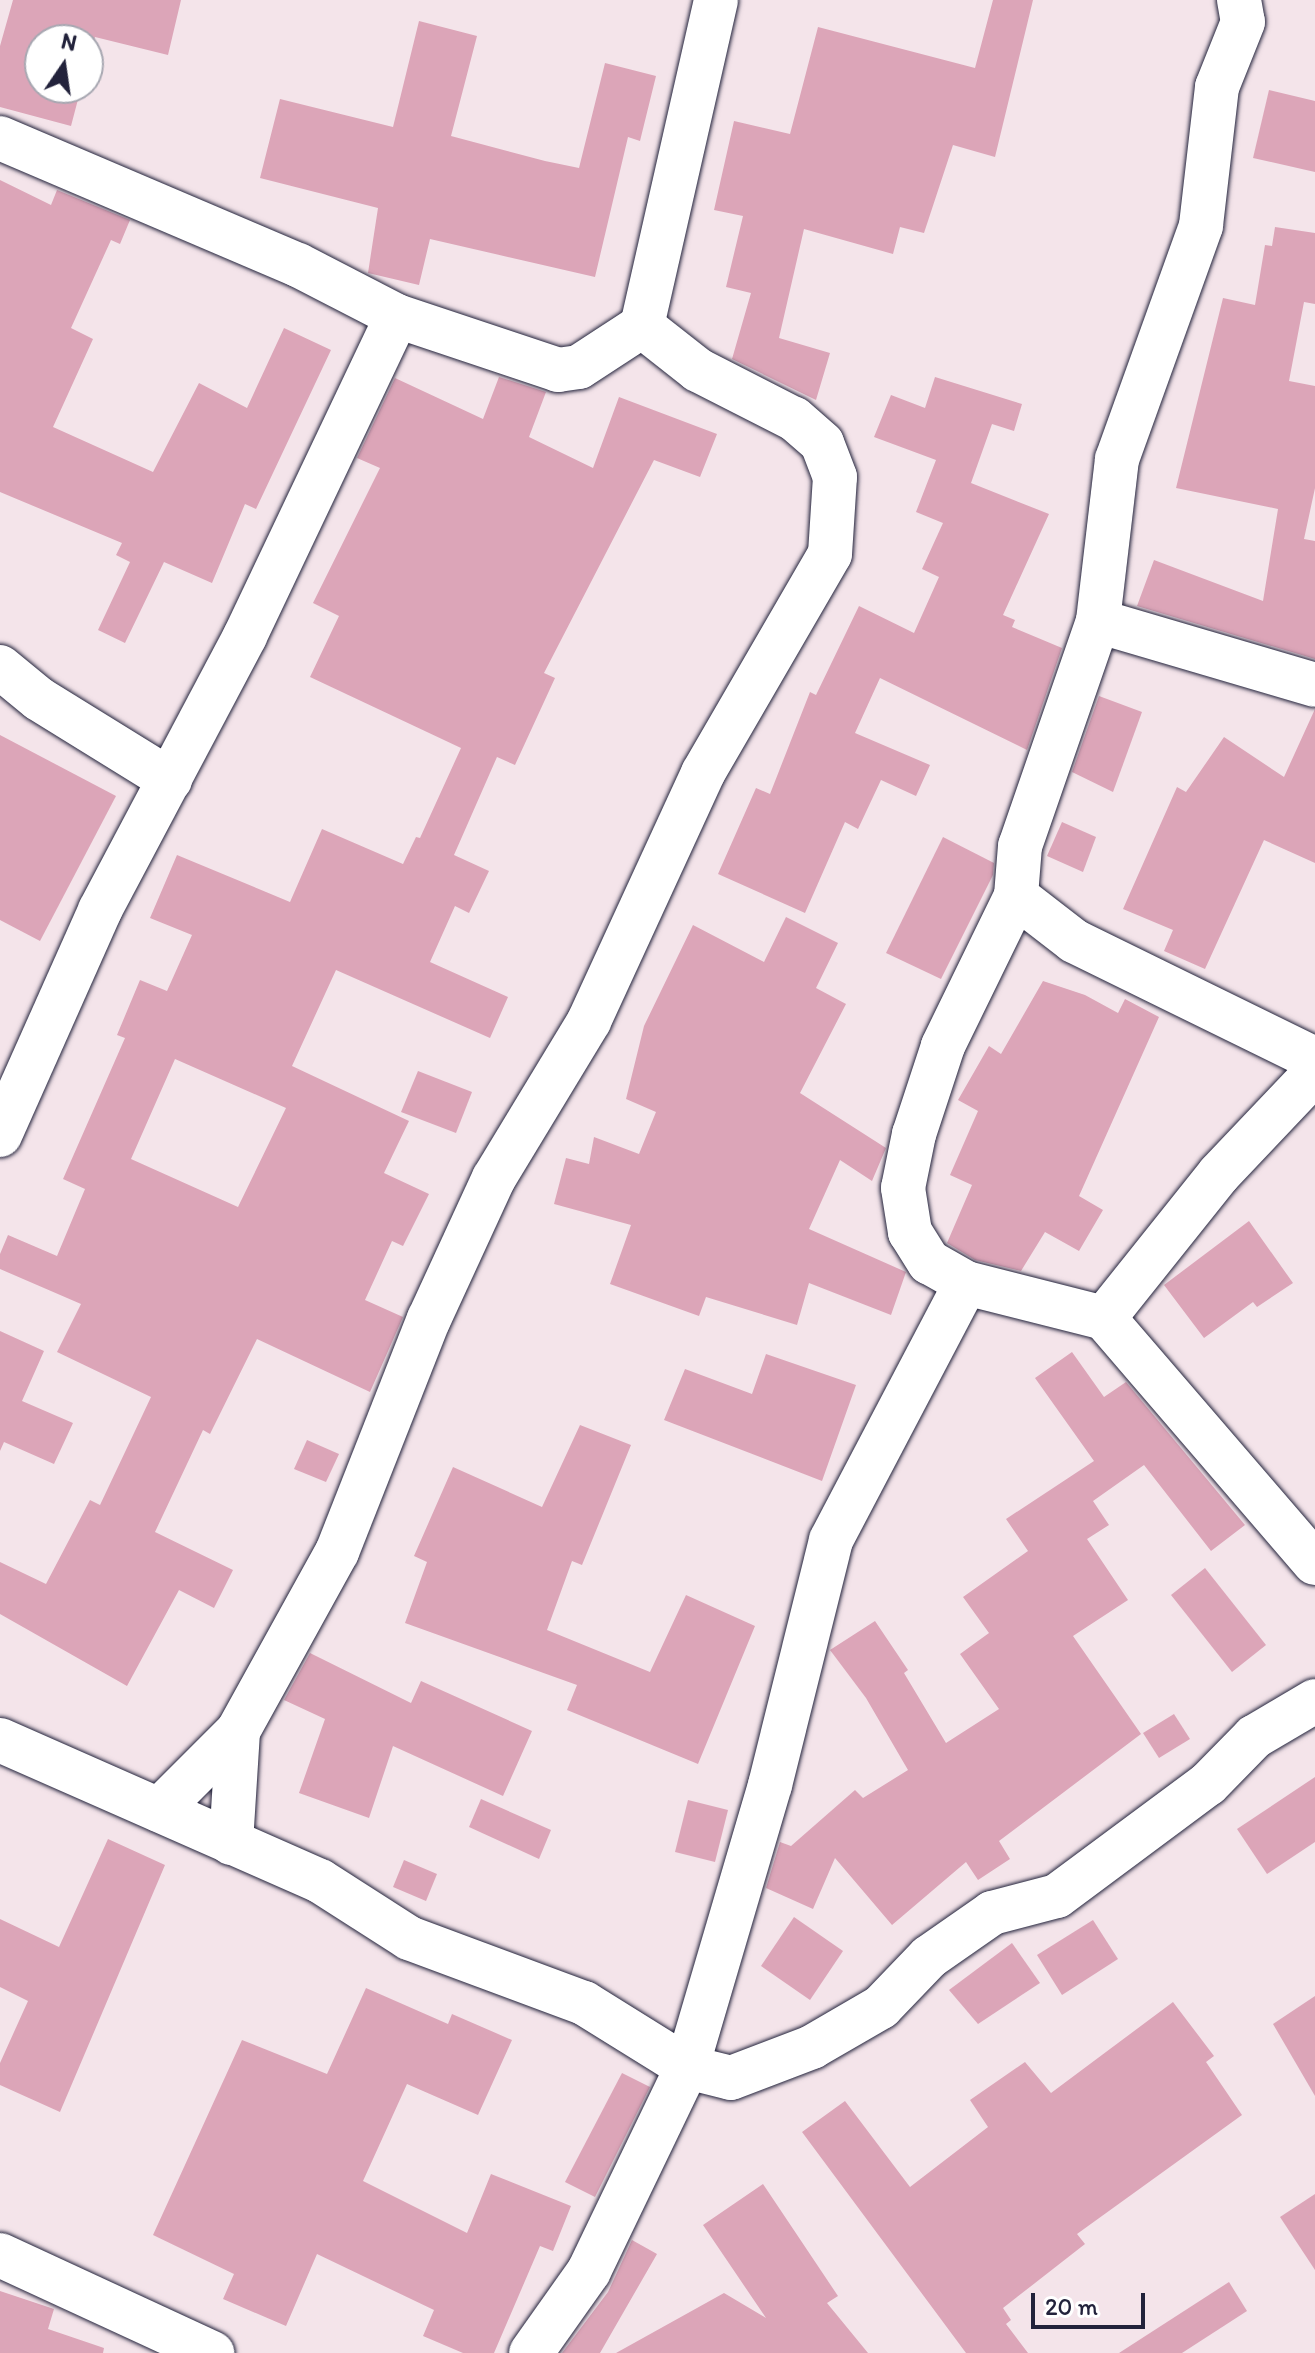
<!DOCTYPE html>
<style>
body{margin:0}
#map{position:relative;width:1315px;height:2353px;overflow:hidden;background:#f4e4ea;font-family:Itim,sans-serif}
div>[style]{position:absolute}
[style*='--x']{left:calc(var(--x)*1px);top:calc(var(--y)*1px);width:calc(var(--w)*1px);rotate:calc(var(--a)*1deg)}
.building>*{inset:0;background:#dca5b8}
.roads{filter:drop-shadow(0 0 2px #22223b) drop-shadow(0 0 2px #22223b)}
.minor>*{height:44px;margin:-22px;padding:0 22px;transform-origin:22px;border-radius:22px;background:#fff}
span{translate:-50% -50%;white-space:nowrap;text-align:center;line-height:1.15;-webkit-text-stroke:7px #fff;paint-order:stroke}
.north{position:absolute;left:24px;top:24px;width:80px;height:80px;box-sizing:border-box;background:#fff;border:2px solid #a7a7b1;border-radius:50%;rotate:13deg;font-size:22px;font-weight:700;line-height:32px;text-align:center;color:#22223b}
.north::after{content:'';display:block;margin:auto;width:28px;height:36px;background:#22223b;clip-path:polygon(50% 0,100% 100%,50% 72%,0 100%)}
.scale{position:absolute;left:1031px;top:2293px;width:114px;height:36px;box-sizing:border-box;border:4px solid #22223b;border-top:0;padding-left:10px;font-size:24px;line-height:28px;white-space:nowrap;color:#22223b;-webkit-text-stroke:6px #fff;paint-order:stroke}
</style>
<div id="map">
<div class="building">
<i style="clip-path:polygon(13px 0,181px 0,168px 55px,95px 37px,88px 64px,88px 40px,40px 40px,40px 88px,81px 88px,71px 126px,0 107px,0 46px)"></i>
<i style="clip-path:polygon(993px 0,1033px 0,995px 157px,953px 145px,924px 233px,900px 227px,893px 254px,804px 229px,779px 338px,830px 353px,816px 400px,732px 359px,751px 293px,726px 287px,743px 216px,714px 210px,734px 121px,790px 134px,818px 27px,975px 68px)"></i>
<i style="clip-path:polygon(419px 21px,477px 36px,451px 136px,545px 161px,579px 168px,605px 63px,656px 76px,640px 141px,628px 137px,595px 277px,430px 239px,419px 285px,368px 273px,378px 208px,260px 178px,280px 99px,393px 127px)"></i>
<i style="clip-path:polygon(1269px 90px,1315px 101px,1315px 172px,1253px 158px)"></i>
<i style="clip-path:polygon(0 180px,51px 205px,57px 190px,130px 220px,120px 244px,111px 240px,71px 328px,93px 339px,53px 427px,153px 472px,199px 383px,247px 408px,284px 328px,331px 350px,256px 509px,245px 504px,212px 583px,164px 562px,125px 643px,98px 630px,130px 562px,116px 555px,122px 543px,0 492px)"></i>
<i style="clip-path:polygon(1275px 227px,1315px 233px,1315px 304px,1304px 302px,1289px 381px,1315px 386px,1315px 488px,1304px 539px,1315px 541px,1315px 659px,1137px 606px,1154px 560px,1263px 601px,1278px 509px,1176px 488px,1223px 298px,1255px 305px,1265px 245px,1272px 246px)"></i>
<i style="clip-path:polygon(evenodd,499px 377px,546px 392px,529px 437px,593px 468px,619px 397px,717px 434px,700px 477px,654px 460px,544px 673px,555px 678px,515px 765px,497px 757px,454px 855px,489px 871px,469px 913px,455px 906px,430px 962px,508px 997px,490px 1038px,336px 970px,292px 1066px,409px 1121px,384px 1173px,429px 1194px,403px 1246px,392px 1241px,365px 1300px,403px 1317px,370px 1392px,257px 1339px,210px 1434px,203px 1430px,155px 1532px,233px 1570px,214px 1608px,179px 1590px,127px 1686px,0 1614px,0 1562px,46px 1584px,90px 1500px,100px 1505px,151px 1397px,57px 1352px,81px 1304px,0 1269px,0 1254px,8px 1235px,57px 1256px,85px 1189px,63px 1179px,125px 1038px,117px 1035px,140px 980px,167px 991px,192px 935px,150px 918px,177px 855px,290px 902px,322px 829px,403px 864px,416px 837px,420px 838px,461px 748px,310px 677px,339px 616px,313px 603px,380px 468px,357px 458px,395px 378px,483px 419px,499px 377px,175px 1059px,286px 1108px,238px 1207px,131px 1159px,175px 1059px)"></i>
<i style="clip-path:polygon(935px 377px,1022px 404px,1014px 431px,992px 424px,971px 483px,1049px 514px,1003px 615px,1015px 620px,1012px 627px,1062px 648px,1027px 750px,880px 678px,855px 733px,930px 765px,916px 796px,881px 780px,858px 829px,845px 822px,805px 913px,718px 874px,756px 788px,770px 794px,810px 692px,816px 695px,859px 606px,914px 633px,939px 577px,922px 569px,943px 523px,916px 512px,936px 460px,874px 437px,891px 395px,925px 408px)"></i>
<i style="clip-path:polygon(1099px 696px,1142px 712px,1113px 792px,1072px 772px)"></i>
<i style="clip-path:polygon(1315px 709px,1315px 863px,1264px 840px,1205px 969px,1164px 951px,1173px 930px,1123px 909px,1177px 787px,1186px 792px,1224px 737px,1284px 777px)"></i>
<i style="clip-path:polygon(0 735px,116px 796px,40px 941px,0 920px)"></i>
<i style="clip-path:polygon(1062px 822px,1096px 837px,1083px 872px,1047px 856px)"></i>
<i style="clip-path:polygon(943px 837px,994px 863px,993px 875px,941px 979px,886px 953px)"></i>
<i style="clip-path:polygon(786px 917px,838px 943px,816px 988px,846px 1004px,800px 1093px,886px 1148px,872px 1181px,840px 1160px,809px 1229px,906px 1272px,891px 1315px,809px 1283px,797px 1325px,706px 1297px,699px 1316px,610px 1284px,631px 1225px,554px 1204px,566px 1158px,589px 1164px,594px 1137px,639px 1154px,656px 1112px,626px 1099px,644px 1026px,693px 925px,764px 962px)"></i>
<i style="clip-path:polygon(1043px 981px,1085px 995px,1118px 1013px,1125px 999px,1159px 1017px,1079px 1196px,1103px 1210px,1079px 1251px,1045px 1232px,1021px 1271px,975px 1260px,947px 1243px,972px 1185px,950px 1175px,978px 1111px,958px 1100px,989px 1046px,1001px 1054px)"></i>
<i style="clip-path:polygon(418px 1071px,472px 1092px,456px 1133px,401px 1112px)"></i>
<i style="clip-path:polygon(1249px 1221px,1293px 1283px,1257px 1307px,1253px 1302px,1204px 1338px,1164px 1285px)"></i>
<i style="clip-path:polygon(0 1331px,44px 1351px,22px 1401px,73px 1423px,54px 1464px,4px 1442px,0 1451px)"></i>
<i style="clip-path:polygon(1072px 1352px,1104px 1397px,1126px 1382px,1245px 1525px,1211px 1551px,1144px 1465px,1093px 1501px,1109px 1525px,1087px 1539px,1128px 1600px,1073px 1636px,1141px 1734px,999px 1841px,1010px 1859px,978px 1880px,966px 1862px,892px 1925px,835px 1858px,813px 1909px,766px 1888px,780px 1842px,791px 1846px,855px 1790px,863px 1798px,908px 1770px,866px 1698px,830px 1650px,875px 1621px,908px 1670px,904px 1673px,946px 1743px,999px 1709px,960px 1654px,989px 1633px,963px 1597px,1028px 1551px,1006px 1519px,1094px 1461px,1035px 1378px)"></i>
<i style="clip-path:polygon(766px 1354px,856px 1385px,822px 1481px,664px 1420px,685px 1369px,752px 1394px)"></i>
<i style="clip-path:polygon(580px 1425px,631px 1445px,582px 1565px,572px 1561px,547px 1630px,650px 1672px,686px 1595px,755px 1626px,698px 1764px,567px 1710px,577px 1685px,405px 1623px,427px 1562px,414px 1556px,453px 1467px,542px 1507px)"></i>
<i style="clip-path:polygon(307px 1440px,339px 1454px,326px 1482px,294px 1469px)"></i>
<i style="clip-path:polygon(1205px 1568px,1266px 1645px,1232px 1672px,1171px 1595px)"></i>
<i style="clip-path:polygon(310px 1653px,411px 1703px,421px 1681px,532px 1731px,503px 1796px,393px 1746px,369px 1818px,299px 1793px,325px 1719px,284px 1700px)"></i>
<i style="clip-path:polygon(1174px 1714px,1190px 1739px,1159px 1758px,1143px 1733px)"></i>
<i style="clip-path:polygon(1315px 1777px,1315px 1842px,1267px 1874px,1237px 1829px)"></i>
<i style="clip-path:polygon(481px 1799px,551px 1830px,539px 1859px,469px 1827px)"></i>
<i style="clip-path:polygon(688px 1800px,728px 1810px,715px 1862px,675px 1852px)"></i>
<i style="clip-path:polygon(108px 1839px,165px 1865px,60px 2112px,0 2085px,0 2063px,28px 2001px,0 1987px,0 1919px,59px 1947px)"></i>
<i style="clip-path:polygon(404px 1860px,437px 1874px,426px 1901px,393px 1887px)"></i>
<i style="clip-path:polygon(794px 1917px,843px 1951px,810px 2000px,761px 1966px)"></i>
<i style="clip-path:polygon(1093px 1920px,1118px 1959px,1062px 1995px,1037px 1955px)"></i>
<i style="clip-path:polygon(1012px 1943px,1040px 1983px,978px 2024px,949px 1990px)"></i>
<i style="clip-path:polygon(366px 1988px,448px 2024px,452px 2014px,512px 2040px,478px 2115px,407px 2084px,363px 2181px,467px 2233px,491px 2174px,571px 2206px,553px 2251px,540px 2246px,494px 2353px,463px 2353px,423px 2336px,434px 2310px,317px 2254px,286px 2326px,223px 2299px,234px 2274px,153px 2235px,242px 2040px,327px 2074px)"></i>
<i style="clip-path:polygon(1315px 1996px,1315px 2096px,1273px 2024px)"></i>
<i style="clip-path:polygon(1173px 2002px,1214px 2056px,1206px 2062px,1242px 2115px,1077px 2234px,1085px 2244px,1003px 2308px,1011px 2320px,1006px 2324px,1028px 2353px,966px 2353px,802px 2132px,845px 2101px,910px 2187px,988px 2127px,970px 2100px,1025px 2062px,1051px 2093px)"></i>
<i style="clip-path:polygon(622px 2073px,650px 2087px,595px 2197px,565px 2182px)"></i>
<i style="clip-path:polygon(763px 2184px,838px 2296px,827px 2303px,868px 2353px,616px 2353px,724px 2293px,766px 2318px,703px 2225px)"></i>
<i style="clip-path:polygon(1315px 2194px,1315px 2270px,1280px 2217px)"></i>
<i style="clip-path:polygon(632px 2240px,657px 2254px,600px 2353px,562px 2353px,608px 2292px)"></i>
<i style="clip-path:polygon(1229px 2282px,1247px 2311px,1182px 2353px,1119px 2353px)"></i>
<i style="clip-path:polygon(0 2291px,54px 2309px,48px 2329px,104px 2348px,103px 2353px,0 2353px)"></i>
</div>
<div class="roads">
<div class="minor">
<i style="--x:1239;--y:0;--w:22;--a:80"></i>
<i style="--x:1243;--y:22;--w:70;--a:111.8"></i>
<i style="--x:1217;--y:87;--w:140;--a:96.6"></i>
<i style="--x:1201;--y:226;--w:248;--a:109.8"></i>
<i style="--x:1117;--y:459;--w:163;--a:96.7"></i>
<i style="--x:1098;--y:621;--w:238;--a:109.1"></i>
<i style="--x:1020;--y:846;--w:50;--a:94.6"></i>
<i style="--x:1016;--y:896;--w:167;--a:116"></i>
<i style="--x:943;--y:1046;--w:93;--a:108.2"></i>
<i style="--x:914;--y:1134;--w:55;--a:101.5"></i>
<i style="--x:903;--y:1188;--w:45;--a:81"></i>
<i style="--x:910;--y:1232;--w:36;--a:58"></i>
<i style="--x:929;--y:1262;--w:43;--a:29.6"></i>
<i style="--x:966;--y:1283;--w:142;--a:14.2"></i>
<i style="--x:1104;--y:1318;--w:323;--a:49.3"></i>
<i style="--x:0;--y:138;--w:324;--a:23.1"></i>
<i style="--x:298;--y:265;--w:111;--a:27.3"></i>
<i style="--x:397;--y:316;--w:170;--a:18.5"></i>
<i style="--x:558;--y:370;--w:21;--a:-8"></i>
<i style="--x:579;--y:367;--w:75;--a:-33.1"></i>
<i style="--x:642;--y:326;--w:334;--a:-77.2"></i>
<i style="--x:1098;--y:621;--w:226;--a:16.4"></i>
<i style="--x:0;--y:667;--w:50;--a:39.4"></i>
<i style="--x:39;--y:699;--w:154;--a:31.7"></i>
<i style="--x:1016;--y:896;--w:73;--a:37.8"></i>
<i style="--x:1074;--y:941;--w:268;--a:26.1"></i>
<i style="--x:0;--y:1135;--w:246;--a:-66"></i>
<i style="--x:100;--y:910;--w:310;--a:-62.1"></i>
<i style="--x:245;--y:636;--w:354;--a:-64.6"></i>
<i style="--x:1104;--y:1318;--w:184;--a:-51.4"></i>
<i style="--x:1219;--y:1174;--w:139;--a:-46.5"></i>
<i style="--x:0;--y:1740;--w:350;--a:23.8"></i>
<i style="--x:320;--y:1881;--w:106;--a:32.6"></i>
<i style="--x:409;--y:1938;--w:187;--a:20.4"></i>
<i style="--x:584;--y:2003;--w:121;--a:31.9"></i>
<i style="--x:687;--y:2067;--w:45;--a:14"></i>
<i style="--x:731;--y:2078;--w:87;--a:-20.9"></i>
<i style="--x:812;--y:2047;--w:80;--a:-30.1"></i>
<i style="--x:881;--y:2007;--w:69;--a:-46.2"></i>
<i style="--x:929;--y:1957;--w:77;--a:-34.9"></i>
<i style="--x:992;--y:1913;--w:67;--a:-14.7"></i>
<i style="--x:1057;--y:1896;--w:188;--a:-36.6"></i>
<i style="--x:1208;--y:1784;--w:66;--a:-45.6"></i>
<i style="--x:1254;--y:1737;--w:71;--a:-30.5"></i>
<i style="--x:159;--y:1810;--w:112;--a:-45"></i>
<i style="--x:238;--y:1731;--w:205;--a:-61.1"></i>
<i style="--x:337;--y:1552;--w:251;--a:-68.5"></i>
<i style="--x:429;--y:1319;--w:155;--a:-65.3"></i>
<i style="--x:494;--y:1178;--w:184;--a:-58.8"></i>
<i style="--x:589;--y:1021;--w:273;--a:-65.3"></i>
<i style="--x:703;--y:773;--w:253;--a:-59.9"></i>
<i style="--x:830;--y:554;--w:77;--a:-86.3"></i>
<i style="--x:835;--y:477;--w:36;--a:-111"></i>
<i style="--x:822;--y:443;--w:37;--a:-139"></i>
<i style="--x:794;--y:419;--w:108;--a:-153"></i>
<i style="--x:698;--y:370;--w:71;--a:-141.8"></i>
<i style="--x:231;--y:1843;--w:112;--a:-86.4"></i>
<i style="--x:0;--y:2255;--w:234;--a:24.8"></i>
<i style="--x:531;--y:2353;--w:100;--a:-54.7"></i>
<i style="--x:589;--y:2271;--w:226;--a:-64.3"></i>
<i style="--x:687;--y:2067;--w:294;--a:-73.6"></i>
<i style="--x:770;--y:1785;--w:252;--a:-76"></i>
<i style="--x:831;--y:1540;--w:290;--a:-62.3"></i>
</div>
</div>
<div class="north">N</div>
<div class="scale">20 m</div>
</div>
